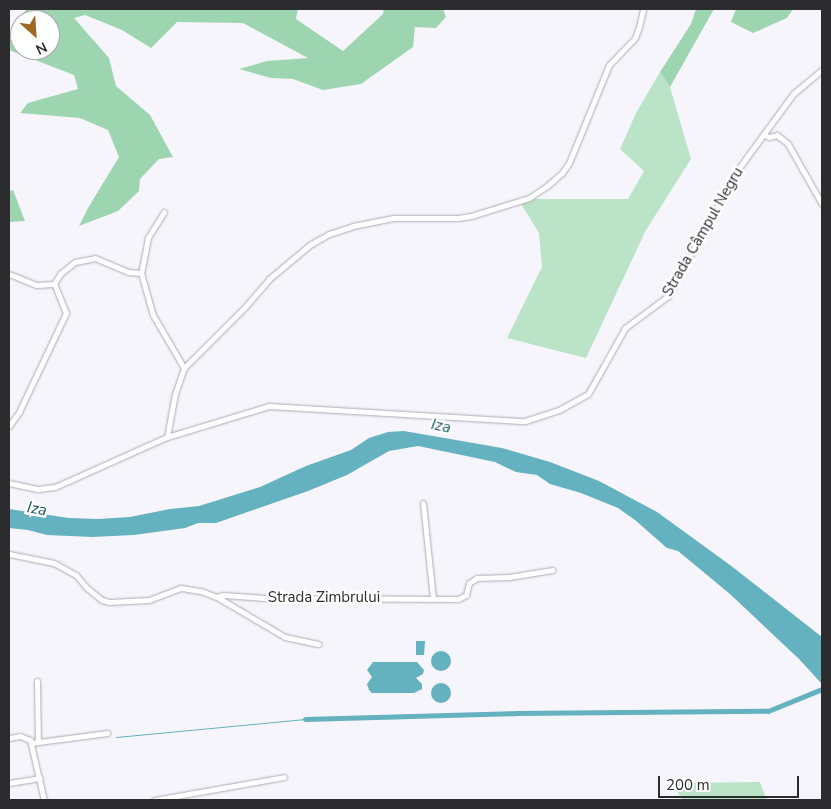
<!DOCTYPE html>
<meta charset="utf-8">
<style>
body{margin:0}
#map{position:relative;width:831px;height:809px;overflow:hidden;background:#f7f5fc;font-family:"Nunito Sans",sans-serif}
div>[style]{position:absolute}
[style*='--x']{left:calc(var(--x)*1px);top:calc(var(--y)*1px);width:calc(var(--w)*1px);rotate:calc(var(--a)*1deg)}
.green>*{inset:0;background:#bae3c7}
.forest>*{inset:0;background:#9dd5b0}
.water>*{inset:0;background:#64b1bf}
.round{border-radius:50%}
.stream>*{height:1px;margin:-0.5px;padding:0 0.5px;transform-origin:0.5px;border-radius:0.5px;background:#64b1bf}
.canal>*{height:5px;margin:-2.5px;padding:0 2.5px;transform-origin:2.5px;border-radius:2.5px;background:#64b1bf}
.roads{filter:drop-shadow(0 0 1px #adaab1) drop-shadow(0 0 1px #adaab1)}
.minor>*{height:5px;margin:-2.5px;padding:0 2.5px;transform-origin:2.5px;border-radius:2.5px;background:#fff}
span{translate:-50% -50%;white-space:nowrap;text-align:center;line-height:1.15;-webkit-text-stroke:5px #fff;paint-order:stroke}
.street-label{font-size:15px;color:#2c2b2e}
.water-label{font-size:16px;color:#135560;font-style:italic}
.frame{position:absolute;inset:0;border:10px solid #2c2b2e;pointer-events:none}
.north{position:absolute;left:10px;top:10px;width:50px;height:50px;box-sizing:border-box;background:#fff;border:1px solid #abaaab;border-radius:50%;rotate:154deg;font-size:14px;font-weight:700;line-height:20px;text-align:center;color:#2c2b2e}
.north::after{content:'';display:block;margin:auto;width:18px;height:22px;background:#9e6921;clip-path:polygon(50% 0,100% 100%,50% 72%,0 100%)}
.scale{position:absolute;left:658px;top:776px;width:141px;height:22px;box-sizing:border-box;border:2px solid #2c2b2e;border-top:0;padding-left:6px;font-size:15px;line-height:18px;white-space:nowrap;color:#2c2b2e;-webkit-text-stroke:4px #fff;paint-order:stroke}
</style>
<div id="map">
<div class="green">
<i style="clip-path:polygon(660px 72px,670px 87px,691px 159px,646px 230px,586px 358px,507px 338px,542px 267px,539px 233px,518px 199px,628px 199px,644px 171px,620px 149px,636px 113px)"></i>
<i style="clip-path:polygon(760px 782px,767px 800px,682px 800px,673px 783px)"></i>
</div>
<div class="forest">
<i style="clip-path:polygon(26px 9px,298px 9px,296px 19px,343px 51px,383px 14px,384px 9px,443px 9px,446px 17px,436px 28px,415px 27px,413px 47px,361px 84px,323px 90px,293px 79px,271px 78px,239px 69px,267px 61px,308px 58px,243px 23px,177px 22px,151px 48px,122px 30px,85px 15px,74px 18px,109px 58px,116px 86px,150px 115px,173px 157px,159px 159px,140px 179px,139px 191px,118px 211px,79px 226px,88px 208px,119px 157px,108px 130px,80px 118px,20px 113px,28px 103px,78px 89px,74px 75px,9px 50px,9px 41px,13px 37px,20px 23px,20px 50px,50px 50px,50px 20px,21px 20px)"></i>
<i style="clip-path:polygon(696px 9px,714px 9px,670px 87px,660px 72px,691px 24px)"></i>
<i style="clip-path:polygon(736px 9px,793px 9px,787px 18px,753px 33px,731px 22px)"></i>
<i style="clip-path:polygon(13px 190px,25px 221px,9px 222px,9px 191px)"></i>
</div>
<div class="water">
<i style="clip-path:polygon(404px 431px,502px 448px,550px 462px,599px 481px,657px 512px,730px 565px,822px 637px,822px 684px,799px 659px,730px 594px,678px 551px,667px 548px,635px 520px,618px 508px,581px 493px,550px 484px,537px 475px,516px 472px,495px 462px,418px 446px,389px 451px,347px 475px,308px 491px,216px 523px,198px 523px,185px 528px,134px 535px,92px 537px,47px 535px,28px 530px,9px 528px,9px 509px,69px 518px,98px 519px,130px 517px,170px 509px,199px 506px,260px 487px,306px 466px,351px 450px,369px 438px,388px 432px)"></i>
<i style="clip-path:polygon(416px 641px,425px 641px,424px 655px,416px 655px)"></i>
<i class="round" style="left:431px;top:651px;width:20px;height:20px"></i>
<i style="clip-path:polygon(373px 662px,417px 662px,424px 670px,423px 674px,416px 678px,422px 684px,422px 689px,414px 693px,372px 693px,369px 690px,367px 684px,372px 677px,367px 670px)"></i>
<i class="round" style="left:431px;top:683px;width:20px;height:20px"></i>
</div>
<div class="stream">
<i style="--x:116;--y:737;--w:190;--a:-5.4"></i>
</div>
<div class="canal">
<i style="--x:305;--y:719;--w:210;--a:-1.6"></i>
<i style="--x:515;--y:713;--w:253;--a:-0.5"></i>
<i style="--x:768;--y:711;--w:58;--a:-22.2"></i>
</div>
<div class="roads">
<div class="minor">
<i style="--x:765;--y:135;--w:4;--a:27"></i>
<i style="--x:769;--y:137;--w:8;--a:-14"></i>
<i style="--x:777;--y:135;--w:14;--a:39"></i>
<i style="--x:788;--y:144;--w:69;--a:60.5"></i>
<i style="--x:164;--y:212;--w:31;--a:122"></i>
<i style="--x:148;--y:238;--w:36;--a:101"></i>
<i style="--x:141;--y:273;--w:44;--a:74.1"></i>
<i style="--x:153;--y:315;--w:61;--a:59.7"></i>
<i style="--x:184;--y:368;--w:28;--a:109"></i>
<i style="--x:175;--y:394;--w:44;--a:100.5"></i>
<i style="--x:9;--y:274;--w:29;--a:22"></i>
<i style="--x:36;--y:285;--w:18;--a:-3"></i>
<i style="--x:184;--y:368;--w:86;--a:-45"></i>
<i style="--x:245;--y:307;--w:37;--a:-49"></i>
<i style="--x:269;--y:279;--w:55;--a:-39.8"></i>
<i style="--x:311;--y:244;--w:21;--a:-29"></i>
<i style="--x:329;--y:234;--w:25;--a:-18"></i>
<i style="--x:353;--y:226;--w:41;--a:-11.3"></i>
<i style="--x:393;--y:218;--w:65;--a:0"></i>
<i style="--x:458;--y:218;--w:13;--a:-9"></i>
<i style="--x:471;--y:216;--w:61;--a:-17.2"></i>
<i style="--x:529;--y:198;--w:22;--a:-34"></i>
<i style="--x:547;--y:186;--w:20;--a:-41"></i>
<i style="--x:562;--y:173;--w:12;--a:-55"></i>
<i style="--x:569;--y:163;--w:106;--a:-67.8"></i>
<i style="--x:609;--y:65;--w:37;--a:-46"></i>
<i style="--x:635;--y:38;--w:12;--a:-70"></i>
<i style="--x:639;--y:27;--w:18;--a:-77"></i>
<i style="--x:9;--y:426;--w:17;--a:-54"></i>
<i style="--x:19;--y:412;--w:110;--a:-64.6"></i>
<i style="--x:66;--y:313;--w:31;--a:-112"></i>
<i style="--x:54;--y:284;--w:12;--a:-59"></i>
<i style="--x:60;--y:274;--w:19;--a:-39"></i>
<i style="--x:75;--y:262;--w:20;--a:-11"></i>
<i style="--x:95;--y:258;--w:36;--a:23"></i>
<i style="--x:128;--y:272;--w:13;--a:4"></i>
<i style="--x:9;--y:483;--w:30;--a:12"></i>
<i style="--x:38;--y:489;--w:17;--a:-7"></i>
<i style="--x:55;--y:487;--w:123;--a:-24.1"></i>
<i style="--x:167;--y:437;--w:107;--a:-16.9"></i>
<i style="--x:269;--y:406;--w:256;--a:3.4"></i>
<i style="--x:525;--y:421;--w:36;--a:-18"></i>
<i style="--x:559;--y:410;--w:33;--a:-29"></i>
<i style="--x:588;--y:394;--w:76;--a:-60.7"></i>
<i style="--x:625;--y:328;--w:54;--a:-36.7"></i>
<i style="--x:668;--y:296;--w:141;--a:-61.3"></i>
<i style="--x:736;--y:172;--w:97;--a:-53.8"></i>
<i style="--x:793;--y:94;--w:38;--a:-40"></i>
<i style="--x:423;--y:503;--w:96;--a:84"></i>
<i style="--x:9;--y:554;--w:46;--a:11.3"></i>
<i style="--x:54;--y:563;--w:25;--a:29"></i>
<i style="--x:76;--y:575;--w:17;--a:50"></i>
<i style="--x:87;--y:588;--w:19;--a:39"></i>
<i style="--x:102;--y:600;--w:7;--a:16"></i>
<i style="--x:109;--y:602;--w:40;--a:-2.9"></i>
<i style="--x:149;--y:600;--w:34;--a:-21"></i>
<i style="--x:181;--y:588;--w:20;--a:9"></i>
<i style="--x:201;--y:591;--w:17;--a:21"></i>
<i style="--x:217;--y:597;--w:79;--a:30.5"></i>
<i style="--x:285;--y:637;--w:34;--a:12"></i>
<i style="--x:217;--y:597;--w:6;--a:-18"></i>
<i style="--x:223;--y:595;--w:39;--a:4"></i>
<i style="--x:262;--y:598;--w:196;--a:0.3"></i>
<i style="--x:458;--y:599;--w:9;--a:-27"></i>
<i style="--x:466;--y:595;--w:12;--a:-76"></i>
<i style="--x:469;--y:583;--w:9;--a:-32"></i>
<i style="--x:477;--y:578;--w:32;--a:-2"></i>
<i style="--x:509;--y:577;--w:44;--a:-9.2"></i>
<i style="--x:37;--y:681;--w:61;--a:89.1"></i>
<i style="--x:9;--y:738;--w:11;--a:-10"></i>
<i style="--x:20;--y:736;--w:11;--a:22"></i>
<i style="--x:30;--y:740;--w:62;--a:76.9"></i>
<i style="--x:31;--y:743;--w:77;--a:-7.5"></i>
<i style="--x:9;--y:783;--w:31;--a:-9"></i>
<i style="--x:154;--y:800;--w:132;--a:-10"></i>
</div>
</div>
<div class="street-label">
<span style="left:703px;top:232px;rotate:-60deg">Strada Câmpul Negru</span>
<span style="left:324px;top:598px">Strada Zimbrului</span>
</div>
<div class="water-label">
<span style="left:441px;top:426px;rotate:12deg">Iza</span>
<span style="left:37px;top:509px;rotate:10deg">Iza</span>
</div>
<div class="frame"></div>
<div class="north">N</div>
<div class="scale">200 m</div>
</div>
